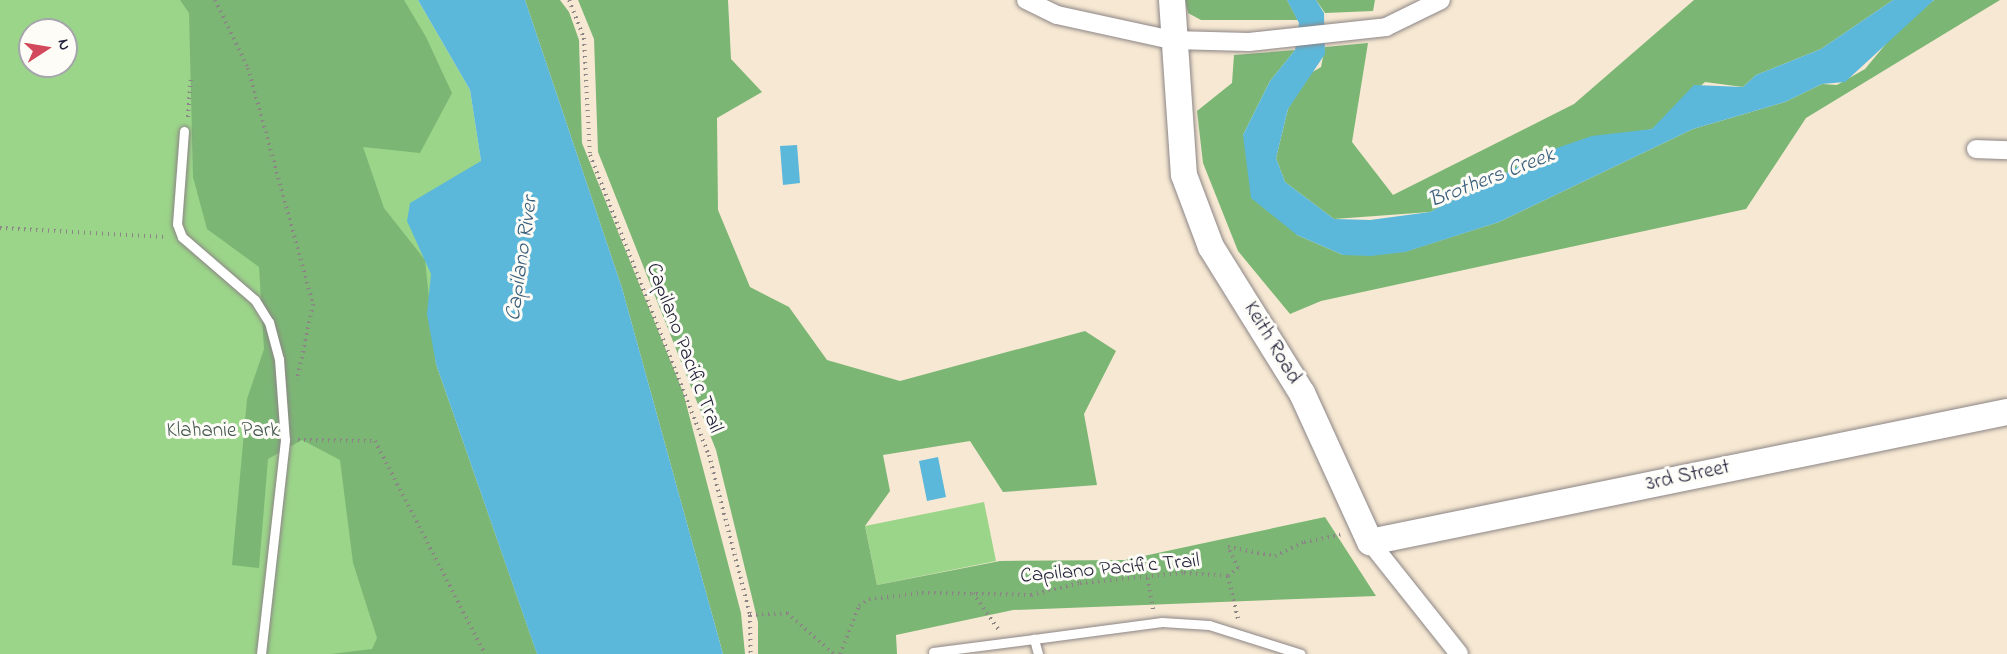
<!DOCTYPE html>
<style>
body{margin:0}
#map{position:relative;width:2007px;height:654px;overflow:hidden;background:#f6e8d2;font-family:"Indie Flower",sans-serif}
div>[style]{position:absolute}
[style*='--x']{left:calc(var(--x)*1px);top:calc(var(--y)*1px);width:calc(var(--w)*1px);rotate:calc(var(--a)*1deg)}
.green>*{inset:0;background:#9bd589}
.forest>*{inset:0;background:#7cb675}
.water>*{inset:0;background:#5cb8da}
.path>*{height:4px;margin-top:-2px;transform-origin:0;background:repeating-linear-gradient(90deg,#8c8586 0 1.5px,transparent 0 6px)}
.roads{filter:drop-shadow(0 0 2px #8c8586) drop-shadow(0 0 2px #8c8586)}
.lane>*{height:9px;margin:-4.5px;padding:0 4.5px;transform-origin:4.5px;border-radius:4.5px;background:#fff}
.street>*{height:18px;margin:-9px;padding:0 9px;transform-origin:9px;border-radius:9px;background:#fff}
.secondary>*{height:26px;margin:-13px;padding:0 13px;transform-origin:13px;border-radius:13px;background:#fff}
span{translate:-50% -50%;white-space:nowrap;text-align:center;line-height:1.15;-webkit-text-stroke:6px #fdfcf7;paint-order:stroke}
.street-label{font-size:21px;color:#22223b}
.park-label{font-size:21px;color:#465852}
.water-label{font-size:22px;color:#395e7b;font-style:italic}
.north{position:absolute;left:18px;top:18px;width:60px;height:60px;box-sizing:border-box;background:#fdfcf7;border:2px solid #a5a5ac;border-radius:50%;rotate:78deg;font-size:16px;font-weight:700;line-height:24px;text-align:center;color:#22223b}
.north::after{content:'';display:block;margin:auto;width:21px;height:27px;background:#d1495b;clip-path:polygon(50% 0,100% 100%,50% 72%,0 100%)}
</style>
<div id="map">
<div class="green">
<i style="clip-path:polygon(evenodd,0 0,418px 0,470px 90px,481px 161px,425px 334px,537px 654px,0 654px,0 0,30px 30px,66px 30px,66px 66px,30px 66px,30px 30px)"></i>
<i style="clip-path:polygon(984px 502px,996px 561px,877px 585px,865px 526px)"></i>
</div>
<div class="forest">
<i style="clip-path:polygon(180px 0,404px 0,426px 37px,452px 93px,420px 153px,363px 147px,384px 208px,425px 260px,436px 364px,537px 654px,331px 654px,372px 649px,377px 638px,353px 563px,340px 460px,302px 440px,268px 459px,259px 568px,232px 565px,247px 399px,264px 349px,259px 267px,207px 229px,193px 177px,189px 13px)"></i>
<i style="clip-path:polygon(525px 0,560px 0,569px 12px,579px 40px,582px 143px,683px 392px,741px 613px,745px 654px,723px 654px,622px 288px)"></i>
<i style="clip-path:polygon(578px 0,728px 0,731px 59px,762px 92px,717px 118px,718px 210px,750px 287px,789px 307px,827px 360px,900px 381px,1085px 331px,1116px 351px,1084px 414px,1097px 485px,1003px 492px,970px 441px,883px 455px,890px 491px,865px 526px,877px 585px,1000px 561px,1125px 560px,1325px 517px,1376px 596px,1013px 610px,896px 635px,897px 654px,758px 654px,758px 622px,716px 450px,598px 152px,594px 39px)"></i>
<i style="clip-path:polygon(1185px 0,1287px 0,1298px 20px,1201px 20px,1188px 13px)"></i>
<i style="clip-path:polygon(1316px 0,1375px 0,1373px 11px,1325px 13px)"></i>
<i style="clip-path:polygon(1694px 0,1893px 0,1821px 49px,1756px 75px,1743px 87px,1705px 82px,1652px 129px,1551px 150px,1430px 212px,1334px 219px,1285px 182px,1276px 158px,1288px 109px,1309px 74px,1321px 67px,1325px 47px,1368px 43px,1352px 142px,1393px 195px,1574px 104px)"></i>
<i style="clip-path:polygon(1934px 0,2000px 0,1806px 118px,1746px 209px,1321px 301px,1290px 314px,1238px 251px,1203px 163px,1197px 111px,1232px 83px,1234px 55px,1295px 50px,1270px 81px,1243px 135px,1297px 235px,1343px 255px,1404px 252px,1499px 222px,1693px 129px,1785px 102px,1822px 84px,1837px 85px,1865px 69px,1895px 33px)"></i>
</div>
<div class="water">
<i style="clip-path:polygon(418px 0,525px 0,622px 288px,723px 654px,537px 654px,436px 364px,427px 314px,431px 274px,407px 221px,410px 203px,481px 161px,470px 90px)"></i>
<i style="clip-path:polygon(1287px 0,1316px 0,1324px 13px,1325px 54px,1288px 109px,1276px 158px,1285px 182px,1334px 219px,1370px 220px,1430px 212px,1551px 150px,1592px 136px,1652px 129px,1694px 85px,1743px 87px,1756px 75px,1821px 49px,1893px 0,1934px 0,1845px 82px,1822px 84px,1785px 102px,1693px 129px,1499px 222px,1405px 252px,1371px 256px,1343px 255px,1297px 235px,1251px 198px,1243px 135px,1270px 81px,1295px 50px,1299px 23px)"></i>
<i style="clip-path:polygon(797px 145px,800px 183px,783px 185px,780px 146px)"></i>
<i style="clip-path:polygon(938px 457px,946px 497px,927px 501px,919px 461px)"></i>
</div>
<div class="path">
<i style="--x:215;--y:0;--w:76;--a:64.1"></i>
<i style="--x:248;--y:68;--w:245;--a:74.6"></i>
<i style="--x:313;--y:304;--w:78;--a:101.9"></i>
<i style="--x:569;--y:0;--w:41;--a:68.5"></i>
<i style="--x:584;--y:38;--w:117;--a:87.1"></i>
<i style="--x:590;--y:155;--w:323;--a:68.4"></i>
<i style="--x:709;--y:455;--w:165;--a:75.6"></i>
<i style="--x:750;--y:615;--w:39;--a:89"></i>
<i style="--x:188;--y:117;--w:40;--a:-85.7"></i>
<i style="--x:0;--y:228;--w:166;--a:3.1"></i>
<i style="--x:298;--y:440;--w:77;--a:0.7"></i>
<i style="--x:375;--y:441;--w:240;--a:62.7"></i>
<i style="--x:1228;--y:576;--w:44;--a:76.9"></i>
<i style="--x:1148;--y:578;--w:32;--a:81"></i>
<i style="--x:973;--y:593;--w:44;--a:55.2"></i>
<i style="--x:750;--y:615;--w:37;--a:-3"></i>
<i style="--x:787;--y:613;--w:62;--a:41.1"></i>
<i style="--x:840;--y:654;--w:52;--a:-68.4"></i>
<i style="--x:859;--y:606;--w:12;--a:-35"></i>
<i style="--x:869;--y:599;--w:53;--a:-6.5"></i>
<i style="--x:922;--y:593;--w:109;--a:1.1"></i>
<i style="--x:1031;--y:595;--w:50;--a:-13.8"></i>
<i style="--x:1080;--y:583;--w:104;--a:-5.5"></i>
<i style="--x:1184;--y:573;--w:44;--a:3.9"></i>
<i style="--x:1228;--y:576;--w:13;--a:-39"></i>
<i style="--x:1238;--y:568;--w:23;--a:-115"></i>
<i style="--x:1228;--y:547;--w:48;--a:10.8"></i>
<i style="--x:1275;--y:556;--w:32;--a:-26"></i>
<i style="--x:1304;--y:542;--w:37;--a:-11"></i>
</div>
<div class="roads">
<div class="lane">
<i style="--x:184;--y:131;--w:93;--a:94.3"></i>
<i style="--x:177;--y:224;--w:14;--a:69"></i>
<i style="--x:182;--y:237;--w:96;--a:40.8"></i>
<i style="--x:255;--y:300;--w:26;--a:58"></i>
<i style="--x:269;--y:322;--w:38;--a:75"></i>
<i style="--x:279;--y:359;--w:81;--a:85.8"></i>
<i style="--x:285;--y:440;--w:215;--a:96.4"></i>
<i style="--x:933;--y:652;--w:102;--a:-7.3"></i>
<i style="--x:1038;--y:654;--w:16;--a:-105"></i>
<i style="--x:1034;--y:639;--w:129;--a:-7.6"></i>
<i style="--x:1162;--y:622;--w:47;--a:3.7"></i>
<i style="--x:1209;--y:625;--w:96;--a:17.5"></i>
</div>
<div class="street">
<i style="--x:1026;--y:0;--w:34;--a:26"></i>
<i style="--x:1057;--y:15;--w:118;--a:12.3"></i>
<i style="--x:1172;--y:40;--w:77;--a:1.5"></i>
<i style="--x:1249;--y:42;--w:138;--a:-6.2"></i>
<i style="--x:1386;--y:27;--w:61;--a:-26.1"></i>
<i style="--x:1976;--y:149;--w:31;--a:2"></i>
<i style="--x:1370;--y:542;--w:143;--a:51.5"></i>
</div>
<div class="secondary">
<i style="--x:1172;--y:0;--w:175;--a:86.1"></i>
<i style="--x:1184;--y:175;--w:77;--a:69.4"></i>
<i style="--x:1211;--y:247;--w:172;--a:58.1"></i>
<i style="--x:1302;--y:393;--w:164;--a:65.5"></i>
<i style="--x:1370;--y:542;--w:650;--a:-11.53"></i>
</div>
</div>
<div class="street-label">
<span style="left:1272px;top:343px;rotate:59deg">Keith Road</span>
<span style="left:684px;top:348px;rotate:69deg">Capilano Pacific Trail</span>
<span style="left:1688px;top:476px;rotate:-12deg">3rd Street</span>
<span style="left:1110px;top:569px;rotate:-5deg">Capilano Pacific Trail</span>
</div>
<div class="park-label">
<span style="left:223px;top:431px">Klahanie Park</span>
</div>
<div class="water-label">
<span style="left:1492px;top:179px;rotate:-21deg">Brothers Creek</span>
<span style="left:523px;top:259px;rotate:-82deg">Capilano River</span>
</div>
<div class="north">N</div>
</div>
